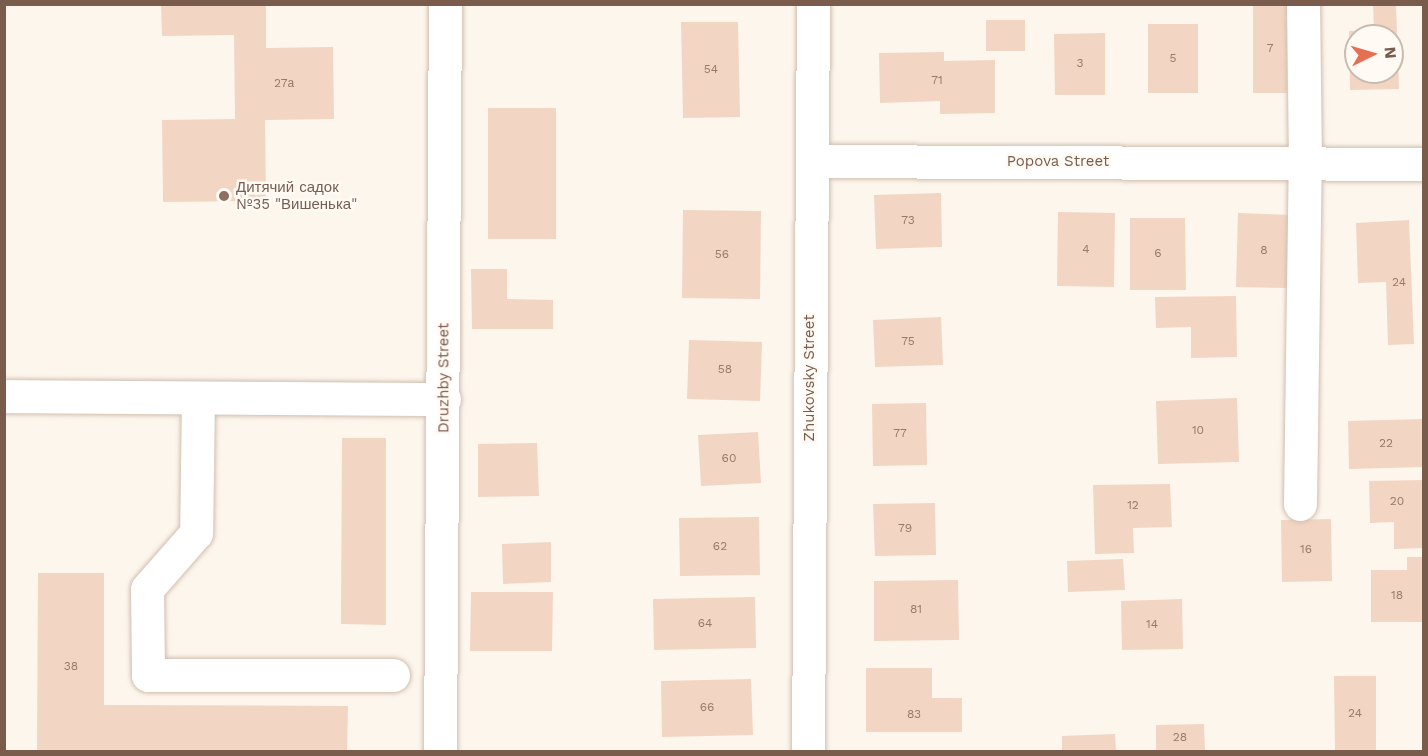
<!DOCTYPE html>
<meta charset="utf-8">
<style>
body{margin:0}
#map{position:relative;width:1428px;height:756px;overflow:hidden;background:#fdf6ec;font-family:"Work Sans",sans-serif}
div>[style]{position:absolute}
[style*='--x']{left:calc(var(--x)*1px);top:calc(var(--y)*1px);width:calc(var(--w)*1px);rotate:calc(var(--a)*1deg)}
.building>*{inset:0;background:#f3d5c3}
.roads{filter:drop-shadow(0 0 2px #d1beb0) drop-shadow(0 0 2px #d1beb0)}
.minor>*{height:33px;margin:-16.5px;padding:0 16.5px;transform-origin:16.5px;border-radius:16.5px;background:#fff}
.dots>*{width:16px;height:16px;translate:-50% -50%;box-sizing:border-box;border:3px solid #fffaf3;border-radius:50%}
span{translate:-50% -50%;white-space:nowrap;text-align:center;line-height:1.15;-webkit-text-stroke:5px #fffaf3;paint-order:stroke}
.number-label{font-size:12px;color:#987a6a}
.number-label span{-webkit-text-stroke-width:0}
.street-label{font-size:15px;color:#7a5c4d}
.education-label{font-size:15px;color:#785e54}
.left{translate:0 -50%;text-align:left}
.frame{position:absolute;inset:0;border:6px solid #7a5c4d;pointer-events:none}
.north{position:absolute;left:1344px;top:24px;width:60px;height:60px;box-sizing:border-box;background:#fffaf3;border:2px solid #cabbb1;border-radius:50%;rotate:85deg;font-size:16px;font-weight:700;line-height:24px;text-align:center;color:#7a5c4d}
.north::after{content:'';display:block;margin:auto;width:21px;height:27px;background:#e76f51;clip-path:polygon(50% 0,100% 100%,50% 72%,0 100%)}
</style>
<div id="map">
<div class="building">
<i style="clip-path:polygon(161px 4px,266px 4px,266px 48px,333px 47px,334px 119px,265px 120px,266px 201px,163px 202px,162px 120px,235px 119px,234px 35px,162px 36px)"></i>
<i style="clip-path:polygon(1253px 4px,1287px 4px,1287px 93px,1253px 93px)"></i>
<i style="clip-path:polygon(evenodd,1373px 4px,1396px 4px,1399px 89px,1350px 90px,1349px 31px,1374px 30px,1373px 4px,1356px 36px,1392px 36px,1392px 72px,1356px 72px,1356px 36px)"></i>
<i style="clip-path:polygon(986px 20px,1025px 20px,1025px 51px,986px 51px)"></i>
<i style="clip-path:polygon(681px 22px,738px 22px,740px 117px,683px 118px)"></i>
<i style="clip-path:polygon(1148px 24px,1198px 24px,1198px 93px,1148px 93px)"></i>
<i style="clip-path:polygon(1105px 33px,1105px 95px,1055px 95px,1054px 34px)"></i>
<i style="clip-path:polygon(944px 52px,944px 61px,995px 60px,995px 113px,940px 114px,940px 101px,880px 103px,879px 53px)"></i>
<i style="clip-path:polygon(488px 108px,556px 108px,556px 239px,488px 239px)"></i>
<i style="clip-path:polygon(941px 193px,942px 247px,876px 249px,874px 195px)"></i>
<i style="clip-path:polygon(683px 210px,761px 211px,760px 299px,682px 298px)"></i>
<i style="clip-path:polygon(1058px 212px,1115px 213px,1114px 287px,1057px 286px)"></i>
<i style="clip-path:polygon(1238px 213px,1292px 215px,1290px 288px,1236px 287px)"></i>
<i style="clip-path:polygon(1130px 218px,1185px 218px,1186px 290px,1130px 290px)"></i>
<i style="clip-path:polygon(1409px 220px,1414px 344px,1388px 345px,1386px 282px,1358px 283px,1356px 223px)"></i>
<i style="clip-path:polygon(471px 269px,507px 269px,507px 299px,553px 300px,553px 329px,472px 329px)"></i>
<i style="clip-path:polygon(1236px 296px,1237px 357px,1191px 358px,1191px 327px,1156px 328px,1155px 297px)"></i>
<i style="clip-path:polygon(941px 317px,943px 365px,875px 367px,873px 320px)"></i>
<i style="clip-path:polygon(689px 340px,762px 342px,760px 401px,687px 399px)"></i>
<i style="clip-path:polygon(1237px 398px,1239px 462px,1158px 464px,1156px 401px)"></i>
<i style="clip-path:polygon(926px 403px,927px 465px,873px 466px,872px 404px)"></i>
<i style="clip-path:polygon(1424px 419px,1424px 467px,1349px 469px,1348px 421px)"></i>
<i style="clip-path:polygon(758px 432px,761px 483px,701px 486px,698px 435px)"></i>
<i style="clip-path:polygon(342px 438px,386px 438px,386px 625px,341px 624px)"></i>
<i style="clip-path:polygon(537px 443px,539px 496px,478px 497px,478px 444px)"></i>
<i style="clip-path:polygon(1424px 480px,1424px 548px,1394px 549px,1394px 522px,1370px 523px,1369px 481px)"></i>
<i style="clip-path:polygon(1170px 484px,1172px 527px,1133px 528px,1134px 553px,1095px 554px,1093px 485px)"></i>
<i style="clip-path:polygon(935px 503px,936px 555px,875px 556px,873px 504px)"></i>
<i style="clip-path:polygon(759px 517px,760px 575px,680px 576px,679px 518px)"></i>
<i style="clip-path:polygon(1331px 519px,1332px 581px,1282px 582px,1281px 520px)"></i>
<i style="clip-path:polygon(551px 542px,551px 582px,503px 584px,502px 544px)"></i>
<i style="clip-path:polygon(1407px 557px,1424px 557px,1424px 622px,1371px 622px,1371px 570px,1407px 570px)"></i>
<i style="clip-path:polygon(1123px 559px,1125px 590px,1068px 592px,1067px 561px)"></i>
<i style="clip-path:polygon(38px 573px,104px 573px,104px 705px,348px 706px,347px 752px,37px 752px)"></i>
<i style="clip-path:polygon(958px 580px,959px 640px,874px 641px,874px 581px)"></i>
<i style="clip-path:polygon(471px 592px,553px 592px,552px 651px,470px 651px)"></i>
<i style="clip-path:polygon(755px 597px,756px 648px,654px 650px,653px 599px)"></i>
<i style="clip-path:polygon(1182px 599px,1183px 649px,1122px 650px,1121px 601px)"></i>
<i style="clip-path:polygon(866px 668px,932px 668px,932px 698px,962px 698px,962px 732px,866px 732px)"></i>
<i style="clip-path:polygon(1334px 676px,1376px 676px,1376px 752px,1335px 752px)"></i>
<i style="clip-path:polygon(751px 679px,753px 735px,662px 737px,661px 681px)"></i>
<i style="clip-path:polygon(1204px 724px,1205px 752px,1156px 752px,1156px 725px)"></i>
<i style="clip-path:polygon(1115px 734px,1116px 752px,1062px 752px,1062px 736px)"></i>
</div>
<div class="roads">
<div class="minor">
<i style="--x:812;--y:161;--w:612;--a:0.28"></i>
<i style="--x:4;--y:396;--w:440;--a:0.4"></i>
<i style="--x:198;--y:398;--w:135;--a:90.8"></i>
<i style="--x:196;--y:533;--w:74;--a:131.2"></i>
<i style="--x:147;--y:589;--w:86;--a:89.3"></i>
<i style="--x:148;--y:675;--w:245;--a:0"></i>
<i style="--x:1300;--y:504;--w:340;--a:-89.2"></i>
<i style="--x:1305;--y:164;--w:160;--a:-90.7"></i>
<i style="--x:440;--y:752;--w:748;--a:-89.62"></i>
<i style="--x:808;--y:752;--w:748;--a:-89.62"></i>
</div>
</div>
<div class="dots">
<i style="left:224px;top:196px;background:#8d6e63"></i>
</div>
<div class="number-label">
<span style="left:1270px;top:49px">7</span>
<span style="left:1173px;top:59px">5</span>
<span style="left:1080px;top:64px">3</span>
<span style="left:711px;top:70px">54</span>
<span style="left:937px;top:81px">71</span>
<span style="left:284px;top:84px">27а</span>
<span style="left:908px;top:221px">73</span>
<span style="left:1086px;top:250px">4</span>
<span style="left:1264px;top:251px">8</span>
<span style="left:1158px;top:254px">6</span>
<span style="left:722px;top:255px">56</span>
<span style="left:1399px;top:283px">24</span>
<span style="left:908px;top:342px">75</span>
<span style="left:725px;top:370px">58</span>
<span style="left:1198px;top:431px">10</span>
<span style="left:900px;top:434px">77</span>
<span style="left:1386px;top:444px">22</span>
<span style="left:729px;top:459px">60</span>
<span style="left:1397px;top:502px">20</span>
<span style="left:1133px;top:506px">12</span>
<span style="left:905px;top:529px">79</span>
<span style="left:720px;top:547px">62</span>
<span style="left:1306px;top:550px">16</span>
<span style="left:1397px;top:596px">18</span>
<span style="left:916px;top:610px">81</span>
<span style="left:705px;top:624px">64</span>
<span style="left:1152px;top:625px">14</span>
<span style="left:71px;top:667px">38</span>
<span style="left:707px;top:708px">66</span>
<span style="left:1355px;top:714px">24</span>
<span style="left:914px;top:715px">83</span>
<span style="left:1180px;top:738px">28</span>
</div>
<div class="street-label">
<span style="left:1058px;top:162px">Popova Street</span>
<span style="left:444px;top:378px;rotate:-90deg">Druzhby Street</span>
<span style="left:810px;top:378px;rotate:-90deg">Zhukovsky Street</span>
</div>
<div class="education-label">
<span class="left" style="left:236px;top:196px">Дитячий садок<br>№35 "Вишенька"</span>
</div>
<div class="frame"></div>
<div class="north">N</div>
</div>
